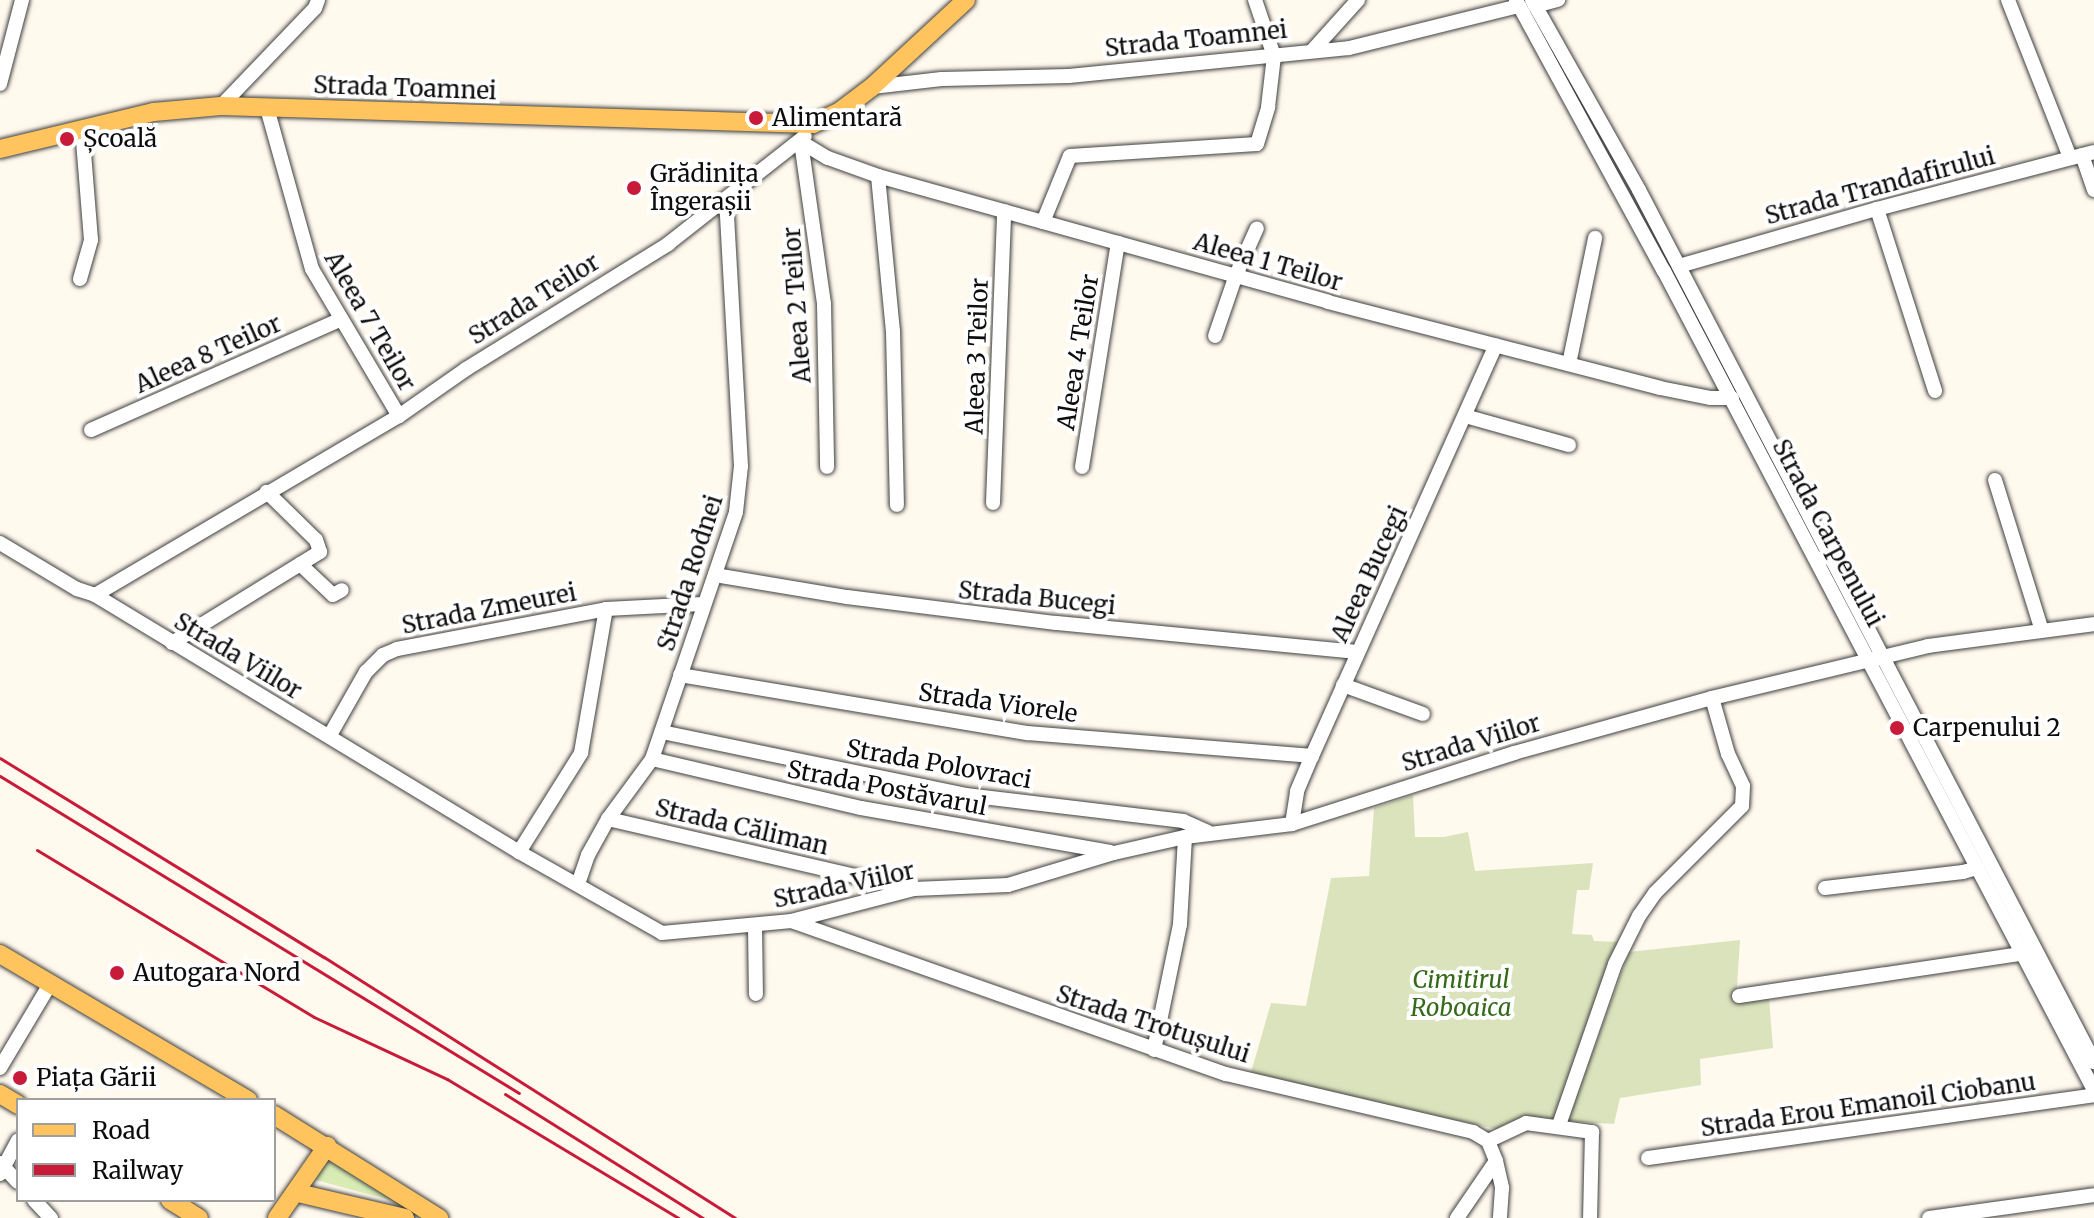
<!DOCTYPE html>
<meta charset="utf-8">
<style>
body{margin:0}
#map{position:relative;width:2094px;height:1218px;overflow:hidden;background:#fff9ee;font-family:Merriweather,serif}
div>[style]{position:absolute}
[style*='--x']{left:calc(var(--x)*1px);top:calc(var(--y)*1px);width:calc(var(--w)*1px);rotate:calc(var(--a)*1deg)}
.green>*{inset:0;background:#d8ecb4}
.cemetery>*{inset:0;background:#dbe3bd}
.roads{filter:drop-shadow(0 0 2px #404040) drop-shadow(0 0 2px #404040)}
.minor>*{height:14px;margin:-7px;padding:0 7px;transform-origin:7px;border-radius:7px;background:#fff}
.major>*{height:18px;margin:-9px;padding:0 9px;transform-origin:9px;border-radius:9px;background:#ffc45e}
.rail>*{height:3px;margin:-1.5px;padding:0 1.5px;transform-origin:1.5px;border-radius:1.5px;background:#c71b39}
.dots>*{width:22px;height:22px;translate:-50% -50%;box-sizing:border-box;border:4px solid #fff;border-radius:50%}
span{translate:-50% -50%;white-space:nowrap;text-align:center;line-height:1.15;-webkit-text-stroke:8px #fff;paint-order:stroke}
.street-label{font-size:24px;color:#0d0d0d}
.poi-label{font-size:24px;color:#0d0d0d}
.left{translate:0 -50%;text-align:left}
.park-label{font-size:24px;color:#346a19;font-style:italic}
.legend{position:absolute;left:16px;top:1098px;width:260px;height:104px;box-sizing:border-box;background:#fff;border:2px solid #9e9e9e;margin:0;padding:10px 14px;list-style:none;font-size:24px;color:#0d0d0d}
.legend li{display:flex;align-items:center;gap:16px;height:40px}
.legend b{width:40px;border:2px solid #9e9e9e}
</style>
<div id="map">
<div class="green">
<i style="clip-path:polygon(328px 1154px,393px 1196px,390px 1200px,312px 1179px)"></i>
</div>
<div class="cemetery">
<i style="clip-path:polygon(1413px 795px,1415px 837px,1444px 837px,1468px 832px,1475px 871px,1593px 863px,1589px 890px,1577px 890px,1572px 934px,1592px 935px,1594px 941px,1620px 942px,1555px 1119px,1524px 1119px,1501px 1130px,1250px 1076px,1271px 1003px,1306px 1006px,1331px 878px,1369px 876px,1374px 808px)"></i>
<i style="clip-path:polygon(1740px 940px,1736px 1001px,1769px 998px,1773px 1048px,1700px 1059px,1701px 1085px,1620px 1098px,1614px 1124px,1568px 1121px,1629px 952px)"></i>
</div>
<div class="roads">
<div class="minor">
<i style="--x:1516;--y:0;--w:309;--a:61.4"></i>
<i style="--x:1664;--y:271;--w:925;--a:62.3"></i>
<i style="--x:1532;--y:0;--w:218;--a:60.6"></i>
<i style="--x:1639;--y:190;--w:984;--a:62.44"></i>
<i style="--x:2008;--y:0;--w:169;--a:68.5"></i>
<i style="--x:1535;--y:6;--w:24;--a:-15"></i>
<i style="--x:1312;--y:51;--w:69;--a:-48"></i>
<i style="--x:0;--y:84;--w:87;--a:-75.3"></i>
<i style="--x:872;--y:87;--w:70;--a:-6.5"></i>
<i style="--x:942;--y:79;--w:127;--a:-1.4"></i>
<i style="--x:1069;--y:76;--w:281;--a:-5.7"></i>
<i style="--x:1349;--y:48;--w:175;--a:-13.9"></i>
<i style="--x:221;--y:106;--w:136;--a:-46.2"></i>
<i style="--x:315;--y:8;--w:9;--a:-69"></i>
<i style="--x:267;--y:108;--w:167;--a:74.4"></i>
<i style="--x:312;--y:269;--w:171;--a:59.4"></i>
<i style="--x:801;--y:142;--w:31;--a:31"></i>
<i style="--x:828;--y:158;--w:53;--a:19.8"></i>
<i style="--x:878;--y:176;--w:467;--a:15.6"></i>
<i style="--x:1328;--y:302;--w:343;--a:14.5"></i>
<i style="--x:1660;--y:388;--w:52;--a:11.1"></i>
<i style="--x:1711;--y:398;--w:21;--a:0"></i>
<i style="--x:801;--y:142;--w:164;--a:81.9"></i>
<i style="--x:824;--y:304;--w:163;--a:88.9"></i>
<i style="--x:2082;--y:155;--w:37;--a:71"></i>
<i style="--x:878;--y:176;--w:156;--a:84.5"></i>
<i style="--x:893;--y:331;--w:174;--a:88.7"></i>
<i style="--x:1877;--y:209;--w:191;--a:72.3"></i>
<i style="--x:1043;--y:222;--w:71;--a:-67.8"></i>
<i style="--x:1070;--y:156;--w:187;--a:-3.7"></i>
<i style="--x:1257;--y:144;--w:39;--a:-73"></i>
<i style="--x:1268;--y:107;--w:51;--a:-83.3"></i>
<i style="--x:1274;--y:56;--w:59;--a:-108.7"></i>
<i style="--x:1679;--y:266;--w:206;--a:-16.1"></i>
<i style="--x:1877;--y:209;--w:224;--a:-14.7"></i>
<i style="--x:80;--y:279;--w:41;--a:-74.2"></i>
<i style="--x:91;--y:240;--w:112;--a:-94.6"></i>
<i style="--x:1215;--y:336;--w:65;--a:-71"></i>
<i style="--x:1236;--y:275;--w:51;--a:-65.9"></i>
<i style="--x:1569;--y:364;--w:129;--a:-78.3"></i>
<i style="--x:1465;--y:416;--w:108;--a:15.6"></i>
<i style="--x:91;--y:430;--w:274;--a:-23.9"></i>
<i style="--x:1082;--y:467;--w:227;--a:-80.9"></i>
<i style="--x:1995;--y:480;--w:155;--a:72.7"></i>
<i style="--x:993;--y:503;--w:292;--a:-87.8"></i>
<i style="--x:0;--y:543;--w:90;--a:30.9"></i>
<i style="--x:77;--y:589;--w:19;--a:18"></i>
<i style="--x:95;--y:595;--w:496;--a:31.2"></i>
<i style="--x:519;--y:852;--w:164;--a:29.5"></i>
<i style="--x:662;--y:933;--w:130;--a:-5.3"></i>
<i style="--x:791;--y:921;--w:127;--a:-14.6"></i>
<i style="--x:914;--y:889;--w:94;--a:-2.4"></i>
<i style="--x:1008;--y:885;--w:111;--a:-16.8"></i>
<i style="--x:1114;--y:853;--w:73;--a:-12.7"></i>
<i style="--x:1185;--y:837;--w:108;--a:-6.9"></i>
<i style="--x:1292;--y:824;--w:233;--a:-17.7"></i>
<i style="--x:1514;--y:753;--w:205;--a:-15.5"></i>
<i style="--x:1712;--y:698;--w:222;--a:-13.5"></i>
<i style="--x:1928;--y:646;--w:167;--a:-7.5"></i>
<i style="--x:300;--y:564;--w:45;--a:43.2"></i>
<i style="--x:333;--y:595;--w:10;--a:-29"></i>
<i style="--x:715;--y:575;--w:134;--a:9.5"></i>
<i style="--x:847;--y:597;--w:211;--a:7.1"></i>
<i style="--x:1056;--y:623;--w:301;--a:5.5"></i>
<i style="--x:95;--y:595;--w:353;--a:-30.5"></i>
<i style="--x:399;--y:416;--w:82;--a:-35"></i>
<i style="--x:466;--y:369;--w:238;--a:-31.7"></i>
<i style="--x:668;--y:244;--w:174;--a:-38.2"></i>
<i style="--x:172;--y:643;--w:174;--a:-31.6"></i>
<i style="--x:320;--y:552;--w:13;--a:-108"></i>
<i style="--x:316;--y:540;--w:69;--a:-135.6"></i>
<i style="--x:680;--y:675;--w:353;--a:9.5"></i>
<i style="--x:1028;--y:733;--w:285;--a:4.6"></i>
<i style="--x:1343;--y:685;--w:85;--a:19.9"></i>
<i style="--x:662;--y:732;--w:310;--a:11.7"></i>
<i style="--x:966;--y:795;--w:219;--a:6.8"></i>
<i style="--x:1183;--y:821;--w:27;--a:24"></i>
<i style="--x:330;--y:735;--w:73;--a:-60.3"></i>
<i style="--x:366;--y:672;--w:24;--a:-45"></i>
<i style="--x:383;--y:655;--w:15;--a:-23"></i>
<i style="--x:397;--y:649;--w:213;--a:-10.8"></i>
<i style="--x:606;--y:609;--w:96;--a:-3"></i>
<i style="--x:652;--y:759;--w:215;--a:13.2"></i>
<i style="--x:861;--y:808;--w:253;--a:10"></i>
<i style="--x:608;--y:819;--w:308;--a:13"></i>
<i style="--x:1292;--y:824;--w:33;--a:-81"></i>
<i style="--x:1297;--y:791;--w:38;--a:-67"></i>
<i style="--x:1312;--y:756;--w:450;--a:-65.9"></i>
<i style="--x:519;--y:852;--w:117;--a:-57.9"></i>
<i style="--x:581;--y:753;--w:146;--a:-80.2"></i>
<i style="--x:578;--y:884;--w:31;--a:-71"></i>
<i style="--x:588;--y:855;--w:41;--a:-60.9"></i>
<i style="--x:608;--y:819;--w:74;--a:-53.7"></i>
<i style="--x:652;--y:759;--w:261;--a:-71.2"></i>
<i style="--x:736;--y:512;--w:46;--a:-83.8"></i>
<i style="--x:741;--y:466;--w:265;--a:-93.2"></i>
<i style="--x:1825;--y:888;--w:139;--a:-6.6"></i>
<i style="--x:1963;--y:872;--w:15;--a:-16"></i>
<i style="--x:791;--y:921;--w:461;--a:19.4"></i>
<i style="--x:1226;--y:1074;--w:254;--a:13.2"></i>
<i style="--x:1473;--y:1132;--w:17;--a:31"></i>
<i style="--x:1488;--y:1141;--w:22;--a:68"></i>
<i style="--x:1496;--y:1161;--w:28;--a:77"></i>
<i style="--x:1502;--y:1188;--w:30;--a:94"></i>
<i style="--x:755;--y:926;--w:68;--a:89.2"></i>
<i style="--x:1739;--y:996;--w:285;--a:-8.5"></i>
<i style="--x:1154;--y:1050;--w:129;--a:-78.3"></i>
<i style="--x:1180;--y:924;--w:87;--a:-86.7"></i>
<i style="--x:0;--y:1068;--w:98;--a:-59.2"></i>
<i style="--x:1559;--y:1125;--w:170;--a:-70.8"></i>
<i style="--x:1615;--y:964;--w:54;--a:-63.4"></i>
<i style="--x:1639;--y:916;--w:28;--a:-55"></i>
<i style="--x:1655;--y:893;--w:123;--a:-45"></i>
<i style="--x:1742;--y:806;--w:20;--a:-87"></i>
<i style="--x:1743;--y:786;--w:35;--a:-115"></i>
<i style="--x:1728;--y:754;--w:58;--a:-105.9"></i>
<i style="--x:1488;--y:1141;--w:42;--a:-25.3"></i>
<i style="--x:1526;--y:1123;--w:67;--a:7.8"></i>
<i style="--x:1592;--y:1132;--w:86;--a:91.3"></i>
<i style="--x:1648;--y:1158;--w:450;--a:-8"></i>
<i style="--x:0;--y:1163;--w:26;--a:47"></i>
<i style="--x:0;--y:1174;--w:38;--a:-62"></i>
<i style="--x:34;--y:1200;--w:25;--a:47"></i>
<i style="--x:1457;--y:1218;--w:69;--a:-55.6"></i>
<i style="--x:1929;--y:1218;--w:167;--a:-7.9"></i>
</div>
<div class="major">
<i style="--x:0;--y:149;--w:158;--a:-13.5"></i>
<i style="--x:154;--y:112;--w:67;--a:-5.1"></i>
<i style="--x:221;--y:106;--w:592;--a:1.74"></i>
<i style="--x:813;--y:124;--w:29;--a:-25"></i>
<i style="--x:839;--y:112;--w:41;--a:-37.1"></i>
<i style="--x:872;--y:87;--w:128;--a:-42.8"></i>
<i style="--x:0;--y:954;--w:288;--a:30.5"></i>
<i style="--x:0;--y:1094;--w:21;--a:31"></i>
<i style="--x:274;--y:1115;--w:195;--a:32"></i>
<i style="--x:298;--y:1193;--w:110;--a:13.2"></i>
<i style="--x:170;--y:1200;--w:34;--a:32"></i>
<i style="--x:277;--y:1218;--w:88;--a:-55.2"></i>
</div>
</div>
<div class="rail">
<i style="--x:0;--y:758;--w:380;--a:31.6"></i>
<i style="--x:324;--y:957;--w:487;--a:32.4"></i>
<i style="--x:0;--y:776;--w:608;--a:31.42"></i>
<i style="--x:37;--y:850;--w:323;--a:31.1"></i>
<i style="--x:314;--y:1017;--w:147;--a:25"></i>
<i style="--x:447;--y:1079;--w:270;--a:31"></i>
<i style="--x:505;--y:1094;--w:234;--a:32.1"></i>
</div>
<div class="dots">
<i style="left:756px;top:118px;background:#c71b39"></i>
<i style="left:67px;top:139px;background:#c71b39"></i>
<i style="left:634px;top:188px;background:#c71b39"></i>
<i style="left:1897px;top:728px;background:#c71b39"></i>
<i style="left:117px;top:973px;background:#c71b39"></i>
<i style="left:20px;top:1078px;background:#c71b39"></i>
</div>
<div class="street-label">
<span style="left:1196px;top:39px;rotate:-6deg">Strada Toamnei</span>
<span style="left:405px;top:88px;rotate:2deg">Strada Toamnei</span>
<span style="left:1880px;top:186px;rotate:-15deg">Strada Trandafirului</span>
<span style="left:1268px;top:262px;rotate:16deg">Aleea 1 Teilor</span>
<span style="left:534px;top:299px;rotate:-32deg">Strada Teilor</span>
<span style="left:797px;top:305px;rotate:-94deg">Aleea 2 Teilor</span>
<span style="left:370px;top:321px;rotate:60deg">Aleea 7 Teilor</span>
<span style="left:1078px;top:352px;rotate:-81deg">Aleea 4 Teilor</span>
<span style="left:208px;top:354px;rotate:-24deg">Aleea 8 Teilor</span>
<span style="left:977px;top:356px;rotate:-88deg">Aleea 3 Teilor</span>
<span style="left:1828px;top:533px;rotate:62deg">Strada Carpenului</span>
<span style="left:690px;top:573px;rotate:-72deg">Strada Rodnei</span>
<span style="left:1369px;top:574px;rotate:-65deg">Aleea Bucegi</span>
<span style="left:1037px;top:598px;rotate:6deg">Strada Bucegi</span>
<span style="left:489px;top:609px;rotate:-11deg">Strada Zmeurei</span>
<span style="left:238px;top:656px;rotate:31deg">Strada Viilor</span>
<span style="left:998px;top:703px;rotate:8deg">Strada Viorele</span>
<span style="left:1471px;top:743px;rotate:-17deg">Strada Viilor</span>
<span style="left:939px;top:764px;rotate:10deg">Strada Polovraci</span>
<span style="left:887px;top:788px;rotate:11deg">Strada Postăvarul</span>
<span style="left:742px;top:827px;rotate:13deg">Strada Căliman</span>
<span style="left:844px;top:885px;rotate:-12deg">Strada Viilor</span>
<span style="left:1153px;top:1024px;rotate:18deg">Strada Trotușului</span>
<span style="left:1868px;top:1105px;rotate:-8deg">Strada Erou Emanoil Ciobanu</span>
</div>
<div class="poi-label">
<span class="left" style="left:772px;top:118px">Alimentară</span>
<span class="left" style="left:83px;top:139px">Școală</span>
<span class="left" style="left:650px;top:188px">Grădinița<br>Îngerașii</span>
<span class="left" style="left:1913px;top:728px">Carpenului 2</span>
<span class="left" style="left:133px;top:973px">Autogara Nord</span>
<span class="left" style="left:36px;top:1078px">Piața Gării</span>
</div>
<div class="park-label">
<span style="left:1461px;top:994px">Cimitirul<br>Roboaica</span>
</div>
<ul class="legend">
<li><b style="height:10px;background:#ffc45e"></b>Road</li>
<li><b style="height:10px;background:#c71b39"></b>Railway</li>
</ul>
</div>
